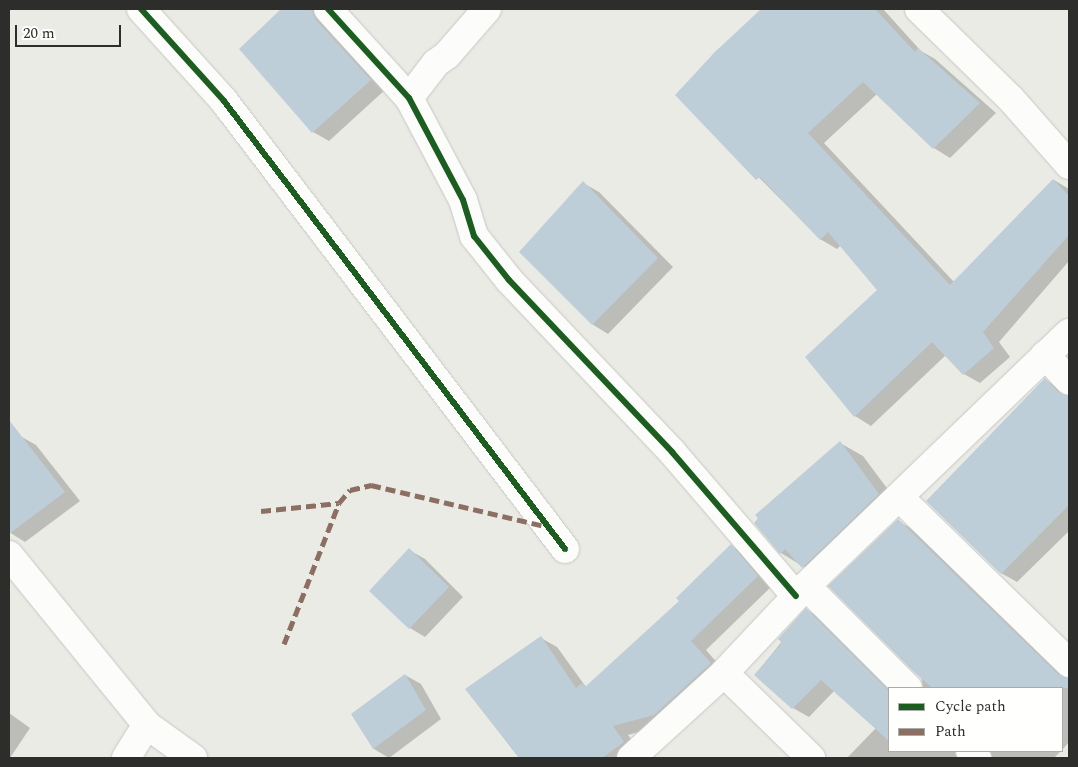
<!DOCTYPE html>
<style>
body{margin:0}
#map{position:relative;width:1078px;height:767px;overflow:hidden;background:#ebebe6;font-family:Spectral,serif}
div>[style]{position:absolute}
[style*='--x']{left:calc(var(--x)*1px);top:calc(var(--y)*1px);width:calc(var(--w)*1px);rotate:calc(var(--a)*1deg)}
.shadow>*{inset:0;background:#0003}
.building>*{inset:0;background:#beced8}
.roads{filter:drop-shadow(0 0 1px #c7c7c3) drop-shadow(0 0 1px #c7c7c3)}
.minor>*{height:28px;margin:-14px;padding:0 14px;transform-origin:14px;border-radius:14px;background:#fcfcfb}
.quiet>*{height:5px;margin-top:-2.5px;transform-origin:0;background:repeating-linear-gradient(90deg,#8d6e63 0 10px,transparent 0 15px)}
.cycleway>*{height:6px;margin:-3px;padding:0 3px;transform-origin:3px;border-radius:3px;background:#1b5e20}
span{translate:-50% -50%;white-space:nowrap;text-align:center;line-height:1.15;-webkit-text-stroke:4.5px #fffffe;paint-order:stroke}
.frame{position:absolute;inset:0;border:10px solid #2d2d2b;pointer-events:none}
.legend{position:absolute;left:888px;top:687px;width:175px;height:65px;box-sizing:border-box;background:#fffffe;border:1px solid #ababaa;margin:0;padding:6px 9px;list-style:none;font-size:15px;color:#2d2d2b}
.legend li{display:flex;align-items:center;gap:10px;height:25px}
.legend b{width:25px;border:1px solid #ababaa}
.scale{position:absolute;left:15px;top:25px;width:106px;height:22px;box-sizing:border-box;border:2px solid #2d2d2b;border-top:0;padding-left:6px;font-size:15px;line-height:18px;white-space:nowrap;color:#2d2d2b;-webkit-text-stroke:4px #fffffe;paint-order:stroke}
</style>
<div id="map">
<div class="shadow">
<i style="clip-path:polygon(282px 9px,316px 9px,386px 89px,329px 141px,313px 132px,240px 49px)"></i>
<i style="clip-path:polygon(764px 9px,883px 9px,921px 51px,935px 59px,996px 113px,950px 158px,934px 148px,877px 94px,824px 143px,954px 282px,1054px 180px,1069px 189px,1069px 261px,999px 342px,1010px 357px,980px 383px,964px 374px,946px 355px,871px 426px,855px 416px,878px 291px,841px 245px,837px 249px,820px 239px,677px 95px,715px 52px)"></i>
<i style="clip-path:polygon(583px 183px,599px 192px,673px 267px,608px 334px,592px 324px)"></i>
<i style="clip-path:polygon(1045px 379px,1069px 397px,1069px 531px,1017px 582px,1001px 573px)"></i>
<i style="clip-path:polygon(20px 436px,36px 445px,80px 501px,25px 542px,9px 532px,9px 446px)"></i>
<i style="clip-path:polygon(840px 443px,863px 456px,901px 507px,825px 580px,781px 553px)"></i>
<i style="clip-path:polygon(898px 521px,914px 530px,1069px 678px,1069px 742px,1062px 750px,1062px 688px,923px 688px)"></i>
<i style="clip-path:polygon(731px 546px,747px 555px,773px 585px,706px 650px,726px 673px,670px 723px,628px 735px,639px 751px,629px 758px,519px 758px,467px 689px,541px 638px,557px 647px,586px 687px,680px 601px)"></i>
<i style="clip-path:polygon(409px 550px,425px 559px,463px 597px,425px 637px,410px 628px)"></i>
<i style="clip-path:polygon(807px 610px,822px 619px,889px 688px,889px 751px,974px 751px,972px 758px,847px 758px,876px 728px,834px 691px,809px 717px,793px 708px,755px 675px)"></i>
<i style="clip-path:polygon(405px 675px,421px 684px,441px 719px,389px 758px,374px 749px,353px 714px)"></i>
<i style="clip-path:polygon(9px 713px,30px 728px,10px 758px,9px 758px)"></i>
<i style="clip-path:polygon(990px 751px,1061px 751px,1054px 758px,992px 758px)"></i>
</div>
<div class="building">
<i style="clip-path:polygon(281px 9px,311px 9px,316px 20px,371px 80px,312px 133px,239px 49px)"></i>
<i style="clip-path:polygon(761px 9px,875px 9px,915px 52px,918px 48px,980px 103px,933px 149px,863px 82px,808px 133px,950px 285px,1053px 179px,1069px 196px,1069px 235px,983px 332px,994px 348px,963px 375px,932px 342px,854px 417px,805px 357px,877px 290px,828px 232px,820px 240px,760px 177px,756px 180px,675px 95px,715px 52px)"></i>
<i style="clip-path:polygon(583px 181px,658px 258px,592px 325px,519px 252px)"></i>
<i style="clip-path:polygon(1045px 378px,1058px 392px,1069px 396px,1069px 505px,1001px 574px,926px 501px)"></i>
<i style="clip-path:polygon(9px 420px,65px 492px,9px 534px)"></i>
<i style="clip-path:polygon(840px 441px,879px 494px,802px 568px,785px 549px,780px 554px,754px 523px,758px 518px,755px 515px)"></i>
<i style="clip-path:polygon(898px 519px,1058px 674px,1069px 678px,1069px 688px,932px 688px,912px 670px,828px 586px)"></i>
<i style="clip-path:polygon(731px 544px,758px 576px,691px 641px,711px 663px,654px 715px,613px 726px,624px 742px,602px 758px,519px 758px,465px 689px,541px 636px,576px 688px,582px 683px,585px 687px,679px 601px,676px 598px)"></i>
<i style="clip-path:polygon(409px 548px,449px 587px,409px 629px,369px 591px)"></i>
<i style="clip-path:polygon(806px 608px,889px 691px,889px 741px,821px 680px,792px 709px,754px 675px,782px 643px,778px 639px)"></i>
<i style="clip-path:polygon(405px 674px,426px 710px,373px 749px,351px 714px)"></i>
</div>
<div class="roads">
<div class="minor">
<i style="--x:141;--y:9;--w:124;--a:47.9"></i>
<i style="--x:224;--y:101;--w:563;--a:52.72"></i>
<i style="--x:328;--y:9;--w:120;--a:47.7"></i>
<i style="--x:409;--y:98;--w:115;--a:62.1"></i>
<i style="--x:463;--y:200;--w:38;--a:73"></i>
<i style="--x:474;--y:236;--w:56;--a:51.5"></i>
<i style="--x:509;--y:280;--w:237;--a:46.5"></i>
<i style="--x:672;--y:452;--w:190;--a:49.3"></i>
<i style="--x:919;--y:9;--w:129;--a:44.4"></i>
<i style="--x:1011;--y:99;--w:88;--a:48.7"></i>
<i style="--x:409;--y:98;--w:44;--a:-52.4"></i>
<i style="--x:436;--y:63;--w:14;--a:-36"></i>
<i style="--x:447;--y:55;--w:61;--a:-49"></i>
<i style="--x:1045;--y:355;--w:35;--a:47"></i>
<i style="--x:899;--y:497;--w:238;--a:44.3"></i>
<i style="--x:9;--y:555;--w:219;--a:50.9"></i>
<i style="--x:147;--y:725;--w:57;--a:35.7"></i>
<i style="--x:806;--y:586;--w:144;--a:45"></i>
<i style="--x:724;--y:673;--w:122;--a:44.3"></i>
<i style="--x:970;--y:751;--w:10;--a:45"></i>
<i style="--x:126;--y:758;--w:39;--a:-58"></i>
<i style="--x:631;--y:758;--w:126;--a:-42.4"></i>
<i style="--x:724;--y:673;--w:120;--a:-46.7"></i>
<i style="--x:806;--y:586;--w:365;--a:-43.9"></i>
</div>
</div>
<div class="quiet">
<i style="--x:261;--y:511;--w:78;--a:-5.9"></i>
<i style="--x:284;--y:644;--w:151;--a:-68.7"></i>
<i style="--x:339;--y:503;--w:17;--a:-50"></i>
<i style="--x:350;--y:490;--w:22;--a:-13"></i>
<i style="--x:371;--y:485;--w:182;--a:13.3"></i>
</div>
<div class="cycleway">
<i style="--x:141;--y:9;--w:124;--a:47.9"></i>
<i style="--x:224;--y:101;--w:563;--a:52.72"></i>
<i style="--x:328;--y:9;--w:120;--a:47.7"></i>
<i style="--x:409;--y:98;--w:115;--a:62.1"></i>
<i style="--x:463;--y:200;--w:38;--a:73"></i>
<i style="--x:474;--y:236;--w:56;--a:51.5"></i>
<i style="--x:509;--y:280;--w:237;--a:46.5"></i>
<i style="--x:672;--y:452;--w:190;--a:49.3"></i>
</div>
<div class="frame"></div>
<ul class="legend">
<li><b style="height:6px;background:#1b5e20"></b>Cycle path</li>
<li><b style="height:6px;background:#8d6e63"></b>Path</li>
</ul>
<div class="scale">20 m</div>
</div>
